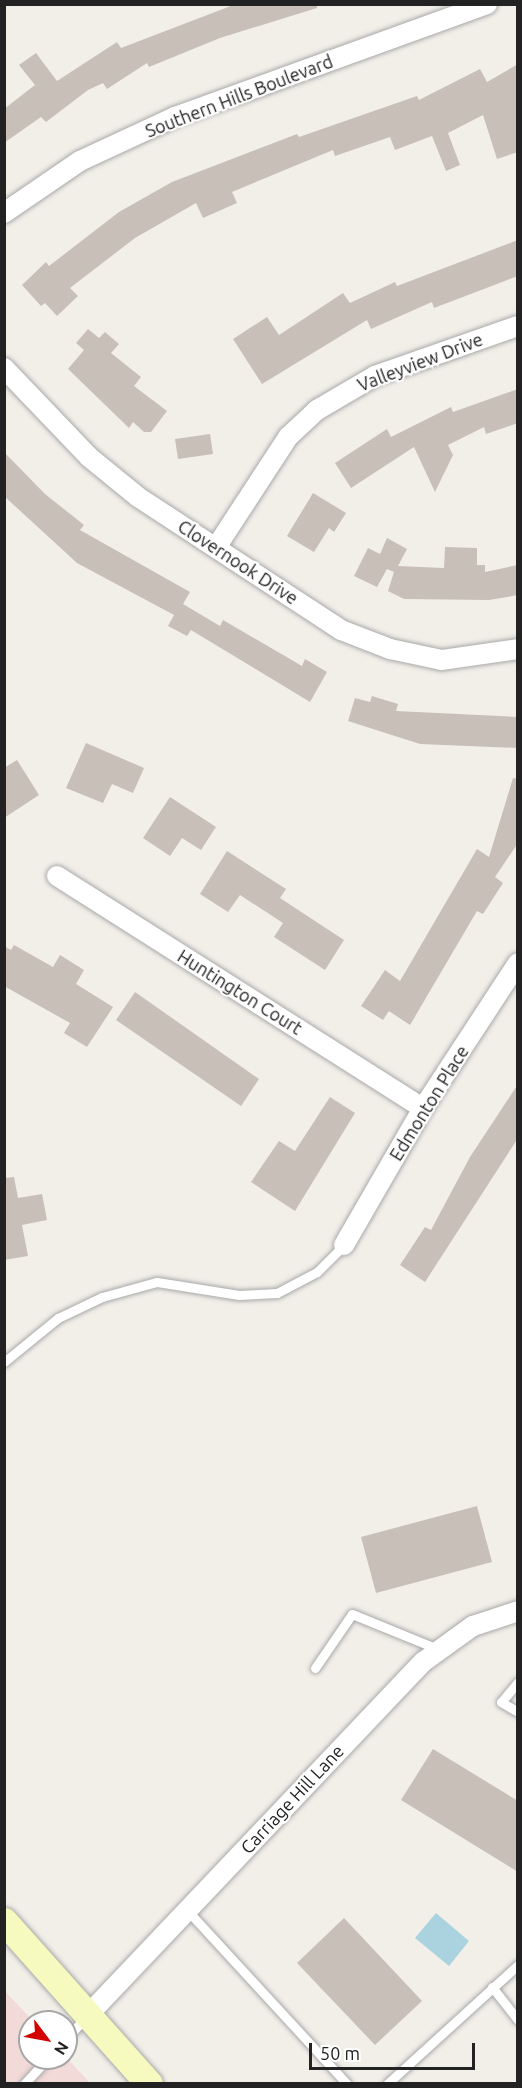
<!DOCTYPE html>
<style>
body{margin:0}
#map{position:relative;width:522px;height:2088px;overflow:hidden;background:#f2efe9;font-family:Ubuntu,sans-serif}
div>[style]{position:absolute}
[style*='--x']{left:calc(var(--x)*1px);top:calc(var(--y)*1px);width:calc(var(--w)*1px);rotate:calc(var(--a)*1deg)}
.commercial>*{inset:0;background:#f2dad9}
.water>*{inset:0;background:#aad3df}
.building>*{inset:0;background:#c7bfb8}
.roads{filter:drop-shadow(0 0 2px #a9a9a9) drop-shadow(0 0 2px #a9a9a9)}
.lane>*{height:9px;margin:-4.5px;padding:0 4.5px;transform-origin:4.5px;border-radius:4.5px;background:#fff}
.street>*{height:20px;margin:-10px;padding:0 10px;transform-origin:10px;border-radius:10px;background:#fff}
.secondary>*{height:27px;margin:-13.5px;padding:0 13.5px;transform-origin:13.5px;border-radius:13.5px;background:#f7fabf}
span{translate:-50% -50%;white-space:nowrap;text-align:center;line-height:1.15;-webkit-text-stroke:4.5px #fff;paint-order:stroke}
.street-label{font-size:18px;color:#222}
.frame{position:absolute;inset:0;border:6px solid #222;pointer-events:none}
.north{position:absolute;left:18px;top:2010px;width:60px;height:60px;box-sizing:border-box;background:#fff;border:2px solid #a7a7a7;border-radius:50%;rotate:122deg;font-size:16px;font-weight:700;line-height:24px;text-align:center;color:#222}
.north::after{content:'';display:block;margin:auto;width:21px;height:27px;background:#d40000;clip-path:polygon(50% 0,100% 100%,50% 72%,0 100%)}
.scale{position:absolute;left:309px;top:2043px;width:166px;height:27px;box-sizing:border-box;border:3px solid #222;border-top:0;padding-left:8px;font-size:18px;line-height:21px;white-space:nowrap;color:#222;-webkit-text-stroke:4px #fff;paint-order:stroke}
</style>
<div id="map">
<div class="commercial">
<i style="clip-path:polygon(4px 1990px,34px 2022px,30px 2022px,30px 2058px,66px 2057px,90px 2083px,5px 2083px)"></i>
</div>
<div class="water">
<i style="clip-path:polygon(436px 1913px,469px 1941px,449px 1966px,415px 1938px)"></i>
</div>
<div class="building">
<i style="clip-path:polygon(236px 4px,317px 4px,317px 8px,220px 38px,149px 67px,147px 63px,107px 89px,103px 83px,88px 90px,46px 122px,41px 117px,4px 143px,4px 109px,35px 85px,19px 65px,36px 53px,57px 81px,117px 42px,121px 48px)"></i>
<i style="clip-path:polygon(518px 64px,518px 152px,497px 159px,483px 115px,448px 133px,460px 165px,446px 171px,432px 136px,395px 150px,390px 137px,335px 156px,333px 150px,232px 192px,237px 203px,203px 218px,196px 203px,135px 238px,70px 288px,78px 296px,57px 316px,45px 303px,41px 306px,22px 285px,46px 262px,49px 266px,119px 212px,172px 182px,297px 134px,299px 137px,417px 96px,419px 100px,480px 69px,487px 82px)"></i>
<i style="clip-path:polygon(518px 240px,518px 276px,434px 308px,432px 302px,371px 329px,367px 320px,262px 384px,233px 339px,267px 317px,279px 335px,343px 293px,350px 303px,395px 282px,397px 286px)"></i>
<i style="clip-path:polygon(88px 329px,99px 338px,105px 332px,119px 344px,111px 353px,141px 377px,134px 386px,167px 411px,151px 432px,144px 432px,133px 422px,129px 428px,68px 369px,84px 350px,76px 343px)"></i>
<i style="clip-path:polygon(518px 389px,518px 423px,486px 434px,484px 427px,448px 445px,453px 455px,435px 492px,414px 447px,351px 488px,335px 463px,387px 429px,391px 437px,451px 407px,453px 412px)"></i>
<i style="clip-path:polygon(210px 434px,213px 454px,178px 459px,175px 439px)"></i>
<i style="clip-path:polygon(4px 452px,45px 494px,84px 525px,80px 530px,190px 592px,183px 604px,220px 626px,223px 620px,302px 666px,305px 659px,327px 672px,310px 702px,191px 630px,187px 636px,168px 626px,174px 615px,77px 563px,4px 496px)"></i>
<i style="clip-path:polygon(313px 493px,346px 513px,334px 532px,329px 528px,314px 552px,287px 536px)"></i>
<i style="clip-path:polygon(387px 538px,407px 549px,398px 566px,444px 568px,445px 547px,477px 548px,477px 565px,485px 565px,485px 572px,518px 565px,518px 595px,489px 600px,404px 599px,388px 591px,394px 572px,387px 569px,377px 587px,354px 576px,368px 548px,380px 554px)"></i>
<i style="clip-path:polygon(372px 696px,398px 704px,396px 711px,518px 717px,518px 748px,420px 744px,348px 721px,355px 698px,370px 702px)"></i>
<i style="clip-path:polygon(86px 743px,144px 768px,133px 793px,112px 784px,103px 803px,66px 788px)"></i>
<i style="clip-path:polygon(17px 760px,39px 795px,4px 818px,4px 768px)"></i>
<i style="clip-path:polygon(513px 778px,518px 779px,518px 843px,495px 877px,503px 883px,483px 914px,477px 911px,410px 1025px,389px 1011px,383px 1020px,361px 1006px,385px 970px,400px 981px,477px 849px,489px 857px)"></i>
<i style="clip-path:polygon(170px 797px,216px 827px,201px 850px,182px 838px,170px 856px,143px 838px)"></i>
<i style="clip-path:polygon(227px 851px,286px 889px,280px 898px,344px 940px,325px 970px,274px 937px,283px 923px,240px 895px,228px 912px,200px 894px)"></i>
<i style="clip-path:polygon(14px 945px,53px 967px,60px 955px,84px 970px,76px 984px,113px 1007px,87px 1047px,64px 1033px,70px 1023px,4px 986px,4px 946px,11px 950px)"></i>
<i style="clip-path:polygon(135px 992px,259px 1079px,241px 1106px,116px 1020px)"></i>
<i style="clip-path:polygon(518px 1084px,518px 1138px,425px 1282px,400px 1265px,425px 1227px,431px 1230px,470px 1157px)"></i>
<i style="clip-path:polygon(330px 1097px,355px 1113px,295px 1211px,251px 1182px,279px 1141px,295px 1151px)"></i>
<i style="clip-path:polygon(14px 1177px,18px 1198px,42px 1194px,47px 1220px,22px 1225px,28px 1256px,4px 1260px,4px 1178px)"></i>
<i style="clip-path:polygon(477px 1506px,492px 1562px,376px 1593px,361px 1537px)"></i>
<i style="clip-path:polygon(433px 1749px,518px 1801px,518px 1872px,401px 1800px)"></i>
<i style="clip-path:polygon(344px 1918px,422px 2001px,375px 2045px,297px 1963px)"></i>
</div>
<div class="roads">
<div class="lane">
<i style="--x:4;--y:1362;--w:70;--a:-39.2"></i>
<i style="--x:58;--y:1318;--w:49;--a:-25.5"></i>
<i style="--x:102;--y:1297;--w:57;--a:-15.3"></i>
<i style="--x:157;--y:1282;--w:83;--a:9"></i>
<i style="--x:239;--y:1295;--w:38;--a:-3"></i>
<i style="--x:277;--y:1293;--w:45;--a:-27.7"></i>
<i style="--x:317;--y:1272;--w:38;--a:-45"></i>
<i style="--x:315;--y:1668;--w:65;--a:-55.6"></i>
<i style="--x:352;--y:1614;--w:95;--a:22.2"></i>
<i style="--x:518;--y:1682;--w:26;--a:130"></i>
<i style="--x:501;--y:1702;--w:20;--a:30"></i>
<i style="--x:187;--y:1910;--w:236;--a:47.4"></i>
<i style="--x:492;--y:1987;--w:42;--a:51.8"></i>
<i style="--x:66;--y:2039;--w:31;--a:-48"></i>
<i style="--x:24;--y:2084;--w:35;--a:-47"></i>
<i style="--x:387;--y:2084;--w:177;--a:-42.3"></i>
</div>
<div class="street">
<i style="--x:4;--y:213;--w:92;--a:-34.4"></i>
<i style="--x:80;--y:161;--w:105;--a:-24.9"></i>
<i style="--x:175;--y:117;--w:332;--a:-19.9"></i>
<i style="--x:4;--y:368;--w:123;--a:46.3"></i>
<i style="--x:89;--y:457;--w:63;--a:39.2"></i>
<i style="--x:138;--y:497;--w:243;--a:33.2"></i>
<i style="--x:341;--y:630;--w:53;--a:21.2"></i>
<i style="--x:390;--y:649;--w:53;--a:11.9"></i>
<i style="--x:442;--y:660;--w:77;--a:-8.2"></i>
<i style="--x:217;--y:546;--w:130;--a:-56.9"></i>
<i style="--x:288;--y:437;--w:40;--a:-43"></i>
<i style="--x:317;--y:410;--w:67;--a:-30.4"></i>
<i style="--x:375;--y:376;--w:151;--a:-19.3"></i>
<i style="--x:57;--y:876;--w:433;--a:32.4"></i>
<i style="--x:344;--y:1245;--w:158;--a:-60"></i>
<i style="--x:423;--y:1108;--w:173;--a:-56.8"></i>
<i style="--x:88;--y:2015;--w:487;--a:-46.5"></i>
<i style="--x:423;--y:1662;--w:62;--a:-35.8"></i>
<i style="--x:473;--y:1626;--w:47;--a:-18.4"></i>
</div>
<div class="secondary">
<i style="--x:4;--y:1921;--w:218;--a:48.3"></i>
</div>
</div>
<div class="street-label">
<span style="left:239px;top:96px;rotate:-21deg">Southern Hills Boulevard</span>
<span style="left:420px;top:362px;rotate:-21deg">Valleyview Drive</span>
<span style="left:238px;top:562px;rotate:33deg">Clovernook Drive</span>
<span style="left:240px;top:992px;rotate:32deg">Huntington Court</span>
<span style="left:429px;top:1103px;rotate:-58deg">Edmonton Place</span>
<span style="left:292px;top:1799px;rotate:-47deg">Carriage Hill Lane</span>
</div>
<div class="frame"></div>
<div class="north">N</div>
<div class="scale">50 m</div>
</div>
